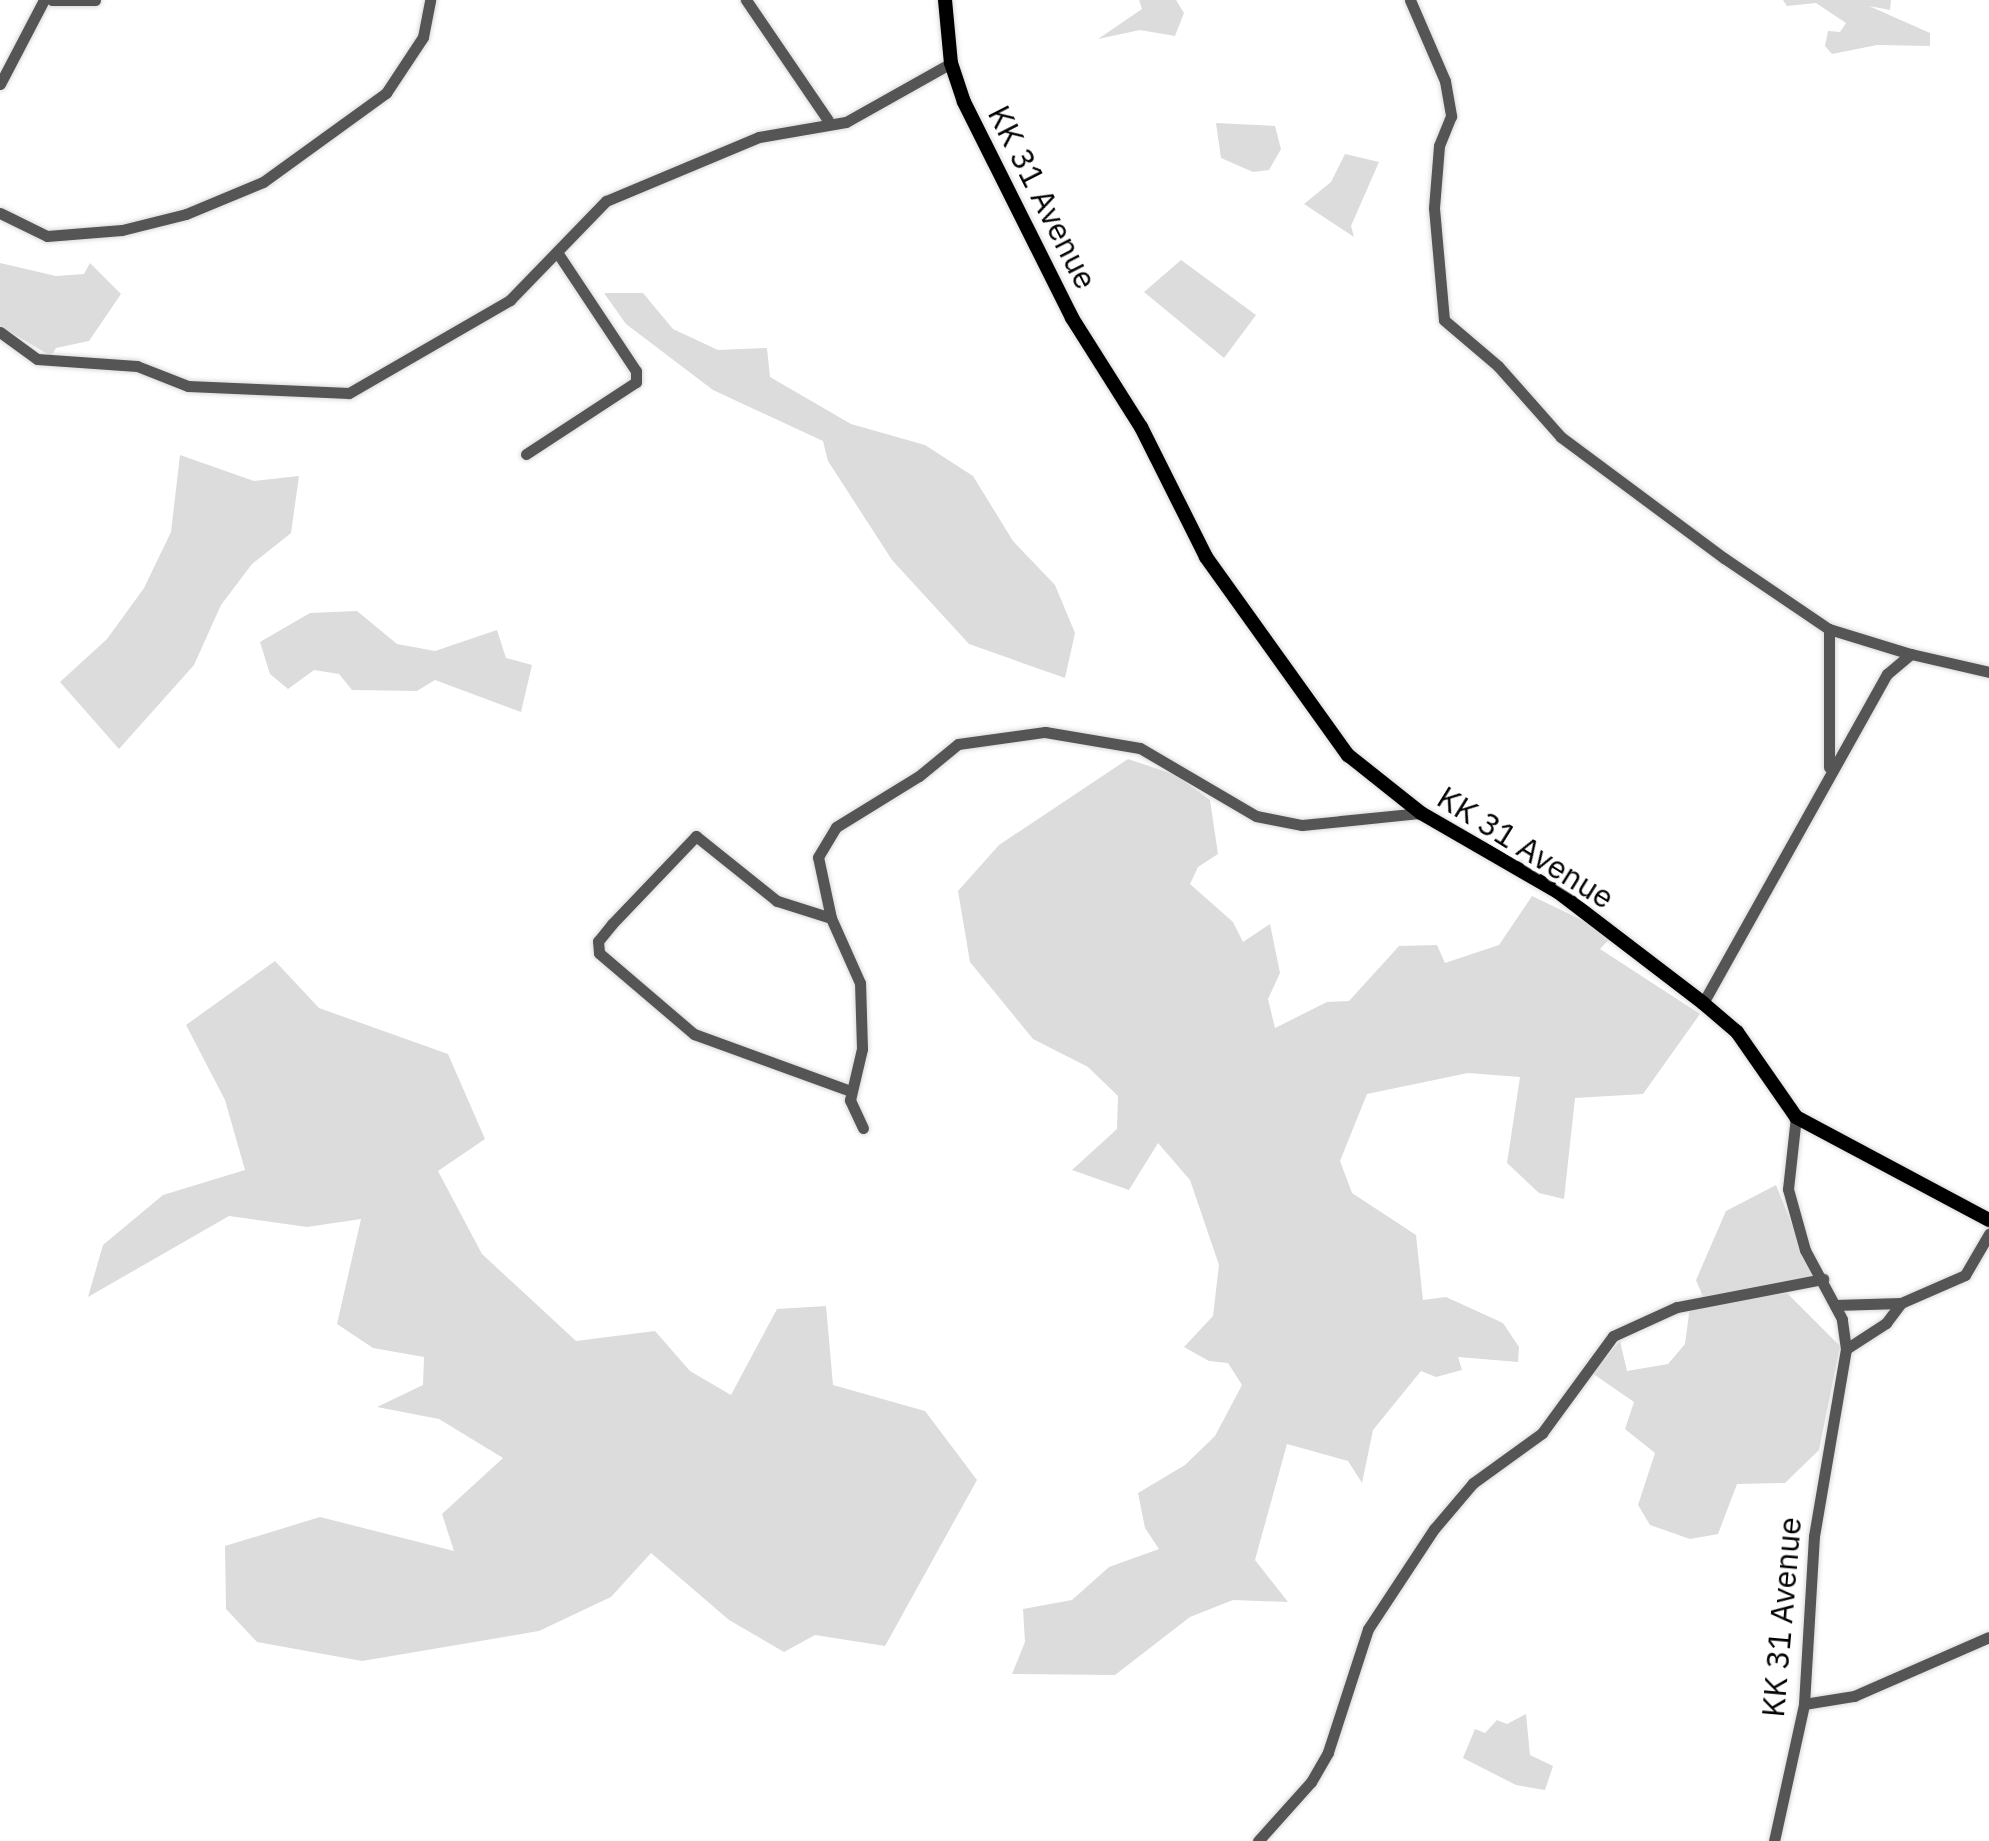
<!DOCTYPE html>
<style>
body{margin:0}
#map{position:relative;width:1989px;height:1841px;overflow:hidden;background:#fff;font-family:"IBM Plex Sans",sans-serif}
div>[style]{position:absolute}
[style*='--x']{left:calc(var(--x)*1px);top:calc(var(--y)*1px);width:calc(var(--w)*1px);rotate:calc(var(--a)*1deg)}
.green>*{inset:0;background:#dcdcdc}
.roads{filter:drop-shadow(0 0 2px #dbdbdb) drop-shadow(0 0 2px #dbdbdb)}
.minor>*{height:11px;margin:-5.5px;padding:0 5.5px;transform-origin:5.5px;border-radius:5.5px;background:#555}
.major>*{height:14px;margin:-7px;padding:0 7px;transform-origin:7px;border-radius:7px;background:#000}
span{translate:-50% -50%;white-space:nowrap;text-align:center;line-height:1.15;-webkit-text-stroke:9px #fff;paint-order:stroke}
.street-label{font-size:32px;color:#000}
</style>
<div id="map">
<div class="green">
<i style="clip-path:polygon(1139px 0,1176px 0,1184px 13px,1175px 36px,1140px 30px,1098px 39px,1142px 9px)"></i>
<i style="clip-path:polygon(1783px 0,1891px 0,1890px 10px,1869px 6px,1930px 33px,1930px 46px,1877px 45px,1832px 54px,1825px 46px,1828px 31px,1840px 32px,1846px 23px,1816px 3px,1787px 6px)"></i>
<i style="clip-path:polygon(1216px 123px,1275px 126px,1281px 149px,1269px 170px,1253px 172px,1221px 158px)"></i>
<i style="clip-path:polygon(1345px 154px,1379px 162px,1351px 226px,1354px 237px,1304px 204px,1331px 182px)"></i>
<i style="clip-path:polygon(1181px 260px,1256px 315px,1224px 358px,1144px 292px)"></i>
<i style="clip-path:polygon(0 263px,56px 276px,84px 274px,90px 263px,121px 294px,89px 341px,56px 348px,51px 356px,0 326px)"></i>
<i style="clip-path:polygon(604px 293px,643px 293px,673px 329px,718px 350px,767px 348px,770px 377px,851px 424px,925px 445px,973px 476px,1013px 541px,1055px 585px,1075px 633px,1065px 678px,969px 644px,892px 560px,828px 461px,823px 441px,713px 390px,626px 324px)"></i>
<i style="clip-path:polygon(180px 455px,254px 481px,299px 476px,291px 533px,252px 564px,221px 605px,194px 665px,119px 749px,60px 682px,107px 639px,144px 588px,171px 532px)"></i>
<i style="clip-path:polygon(357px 611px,397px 644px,435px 651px,497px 630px,506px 658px,532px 665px,521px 712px,435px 680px,417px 691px,352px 690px,339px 674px,314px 670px,288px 689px,270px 674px,260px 642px,310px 613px)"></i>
<i style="clip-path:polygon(1128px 759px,1176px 775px,1210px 800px,1218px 854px,1198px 867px,1190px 884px,1233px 922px,1243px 942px,1270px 924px,1280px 973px,1268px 999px,1275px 1028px,1327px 1002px,1349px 1001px,1399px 946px,1437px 945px,1445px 963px,1499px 945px,1532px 896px,1613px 935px,1600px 949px,1700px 1014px,1643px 1094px,1575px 1098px,1564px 1199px,1539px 1193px,1507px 1163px,1520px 1077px,1468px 1073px,1367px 1094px,1340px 1161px,1352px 1193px,1416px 1235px,1423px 1300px,1446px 1297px,1503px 1323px,1519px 1347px,1518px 1362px,1458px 1357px,1462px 1370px,1436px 1377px,1421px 1371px,1373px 1430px,1362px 1483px,1348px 1461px,1287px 1444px,1255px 1560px,1288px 1602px,1233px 1600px,1190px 1617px,1115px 1675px,1012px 1674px,1025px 1642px,1023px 1609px,1072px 1600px,1109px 1567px,1159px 1549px,1145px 1528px,1138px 1493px,1185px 1465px,1215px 1436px,1242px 1385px,1228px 1363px,1209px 1361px,1184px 1347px,1213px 1316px,1219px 1265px,1190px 1180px,1158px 1143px,1129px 1190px,1072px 1170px,1117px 1129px,1118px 1096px,1088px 1067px,1033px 1039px,970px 962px,958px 891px,999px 845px)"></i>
<i style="clip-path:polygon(275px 961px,319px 1008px,448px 1054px,485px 1139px,438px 1171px,482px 1254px,576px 1341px,655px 1331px,690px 1371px,731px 1395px,777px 1309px,826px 1306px,833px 1385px,925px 1411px,977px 1480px,885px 1646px,815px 1635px,784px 1652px,729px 1620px,651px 1553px,611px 1597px,539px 1631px,362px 1661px,257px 1642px,226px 1609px,225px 1546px,320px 1517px,454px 1551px,442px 1514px,503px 1458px,439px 1419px,377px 1407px,423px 1385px,424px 1357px,373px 1348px,337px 1324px,361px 1219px,307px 1227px,229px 1216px,88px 1297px,103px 1245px,163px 1195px,245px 1170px,225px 1100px,186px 1025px)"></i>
<i style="clip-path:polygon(1776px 1185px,1814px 1279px,1703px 1297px,1696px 1280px,1726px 1211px)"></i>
<i style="clip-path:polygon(1787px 1293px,1840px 1346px,1819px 1450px,1785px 1483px,1737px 1484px,1718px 1534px,1690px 1539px,1650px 1525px,1638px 1505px,1655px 1453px,1625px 1429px,1634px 1402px,1592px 1373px,1620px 1341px,1627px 1371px,1668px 1364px,1685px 1344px,1690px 1306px)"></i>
<i style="clip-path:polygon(1526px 1714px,1530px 1755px,1553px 1766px,1545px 1790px,1516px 1785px,1463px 1758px,1475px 1729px,1485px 1733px,1497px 1720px,1507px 1724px)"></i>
</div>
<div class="roads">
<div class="minor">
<i style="--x:52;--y:0;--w:43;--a:0"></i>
<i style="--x:746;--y:0;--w:145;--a:55.7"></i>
<i style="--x:1410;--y:0;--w:88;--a:66.6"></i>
<i style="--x:1445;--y:81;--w:36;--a:80"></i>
<i style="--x:1451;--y:116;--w:32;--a:112"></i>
<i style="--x:1439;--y:146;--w:62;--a:94.6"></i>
<i style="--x:1434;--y:208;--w:112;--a:84.9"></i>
<i style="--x:1444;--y:320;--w:71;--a:40.4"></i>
<i style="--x:1498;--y:366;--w:95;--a:48.4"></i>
<i style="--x:1561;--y:437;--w:203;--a:36.6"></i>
<i style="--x:1724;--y:558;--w:127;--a:34.1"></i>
<i style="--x:1829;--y:629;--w:86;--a:17"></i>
<i style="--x:0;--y:84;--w:95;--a:-62.4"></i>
<i style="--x:0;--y:213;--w:52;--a:26.1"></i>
<i style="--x:47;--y:236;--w:75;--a:-4.6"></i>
<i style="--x:122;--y:230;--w:66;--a:-14"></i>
<i style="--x:186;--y:214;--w:83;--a:-22.6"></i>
<i style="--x:263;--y:182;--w:152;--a:-35.9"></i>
<i style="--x:386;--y:93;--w:67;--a:-56.5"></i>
<i style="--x:423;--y:37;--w:38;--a:-79"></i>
<i style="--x:0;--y:332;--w:46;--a:36.1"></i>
<i style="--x:37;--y:359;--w:100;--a:4"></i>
<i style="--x:137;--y:366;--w:55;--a:21.4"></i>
<i style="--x:188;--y:386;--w:161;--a:2.5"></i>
<i style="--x:349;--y:393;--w:186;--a:-30"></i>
<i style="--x:510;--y:300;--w:138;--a:-45.9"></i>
<i style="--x:606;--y:201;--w:166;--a:-22.7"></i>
<i style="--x:759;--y:137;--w:88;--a:-9.8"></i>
<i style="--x:846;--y:122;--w:120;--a:-29.3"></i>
<i style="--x:526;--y:454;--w:131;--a:-33.2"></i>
<i style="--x:636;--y:382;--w:11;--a:-90"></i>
<i style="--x:636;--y:371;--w:139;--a:-123.6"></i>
<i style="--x:1829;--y:629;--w:138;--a:90"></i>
<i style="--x:831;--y:918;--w:57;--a:-162.5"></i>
<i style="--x:777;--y:901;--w:104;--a:-141.3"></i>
<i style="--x:696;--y:836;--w:122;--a:133.7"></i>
<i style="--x:612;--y:924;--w:22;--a:129"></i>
<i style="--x:598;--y:941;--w:12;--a:85"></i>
<i style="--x:599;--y:953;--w:125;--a:40.5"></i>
<i style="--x:694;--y:1034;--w:167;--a:20"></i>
<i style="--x:1703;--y:1003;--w:377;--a:-60.8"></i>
<i style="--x:1887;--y:674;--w:31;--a:-40"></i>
<i style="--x:1911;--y:654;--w:80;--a:13"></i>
<i style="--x:863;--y:1128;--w:31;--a:-115"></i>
<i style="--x:850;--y:1100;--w:52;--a:-76.8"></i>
<i style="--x:862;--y:1049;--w:66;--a:-91.7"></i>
<i style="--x:860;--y:983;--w:71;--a:-114"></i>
<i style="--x:831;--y:918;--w:62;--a:-102"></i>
<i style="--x:818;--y:857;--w:35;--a:-59"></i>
<i style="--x:836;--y:827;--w:97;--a:-31.6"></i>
<i style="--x:919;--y:776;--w:50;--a:-39.4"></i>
<i style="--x:958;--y:744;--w:88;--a:-7.9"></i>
<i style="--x:1045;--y:732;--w:96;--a:9.6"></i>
<i style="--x:1140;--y:748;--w:134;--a:30.4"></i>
<i style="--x:1256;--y:816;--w:47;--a:11.1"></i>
<i style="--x:1302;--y:825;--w:120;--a:-5.8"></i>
<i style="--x:1835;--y:1305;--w:66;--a:-1.7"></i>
<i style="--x:1901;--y:1303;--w:70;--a:-23.6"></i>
<i style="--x:1965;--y:1275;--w:48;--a:-59.7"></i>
<i style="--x:1846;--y:1349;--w:48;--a:-33"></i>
<i style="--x:1886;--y:1323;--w:25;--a:-53"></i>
<i style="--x:1804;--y:1704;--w:51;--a:-9.1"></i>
<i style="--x:1854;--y:1696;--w:147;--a:-23.6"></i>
<i style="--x:1258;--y:1841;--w:79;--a:-48.1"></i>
<i style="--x:1311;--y:1782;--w:34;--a:-60"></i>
<i style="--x:1328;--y:1752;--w:129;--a:-72"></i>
<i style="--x:1368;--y:1629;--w:120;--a:-56.6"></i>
<i style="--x:1434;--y:1529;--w:60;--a:-49.7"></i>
<i style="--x:1473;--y:1483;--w:85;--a:-35.9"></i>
<i style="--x:1542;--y:1433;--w:120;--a:-53.8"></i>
<i style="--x:1613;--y:1336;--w:70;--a:-24.4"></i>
<i style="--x:1677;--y:1307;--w:149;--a:-10.9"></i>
<i style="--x:1774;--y:1841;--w:140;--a:-77.6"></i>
<i style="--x:1804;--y:1704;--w:168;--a:-86.6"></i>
<i style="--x:1814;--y:1536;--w:190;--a:-80.3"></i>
<i style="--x:1846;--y:1349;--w:30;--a:-98"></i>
<i style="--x:1842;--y:1319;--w:78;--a:-118.2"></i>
<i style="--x:1805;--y:1250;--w:63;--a:-105.6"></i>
<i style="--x:1788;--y:1189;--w:72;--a:-83.7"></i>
</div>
<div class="major">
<i style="--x:945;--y:0;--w:63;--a:84.6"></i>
<i style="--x:951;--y:63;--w:41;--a:71.6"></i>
<i style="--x:964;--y:102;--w:241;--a:63.4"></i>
<i style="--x:1072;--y:318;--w:129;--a:57.7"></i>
<i style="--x:1141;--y:427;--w:145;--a:63.4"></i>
<i style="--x:1206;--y:557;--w:244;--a:54.4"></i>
<i style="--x:1348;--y:755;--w:93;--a:38.5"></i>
<i style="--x:1421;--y:813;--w:158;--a:30"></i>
<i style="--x:1558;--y:892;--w:183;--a:37.4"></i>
<i style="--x:1703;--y:1003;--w:45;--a:40.5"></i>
<i style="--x:1737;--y:1032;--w:103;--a:55.2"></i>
<i style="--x:1796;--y:1117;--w:219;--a:28.1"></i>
</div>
</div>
<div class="street-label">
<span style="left:1043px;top:197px;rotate:63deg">KK 31 Avenue</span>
<span style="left:1526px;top:847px;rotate:32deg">KK 31 Avenue</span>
<span style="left:1781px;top:1617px;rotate:-85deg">KK 31 Avenue</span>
</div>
</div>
